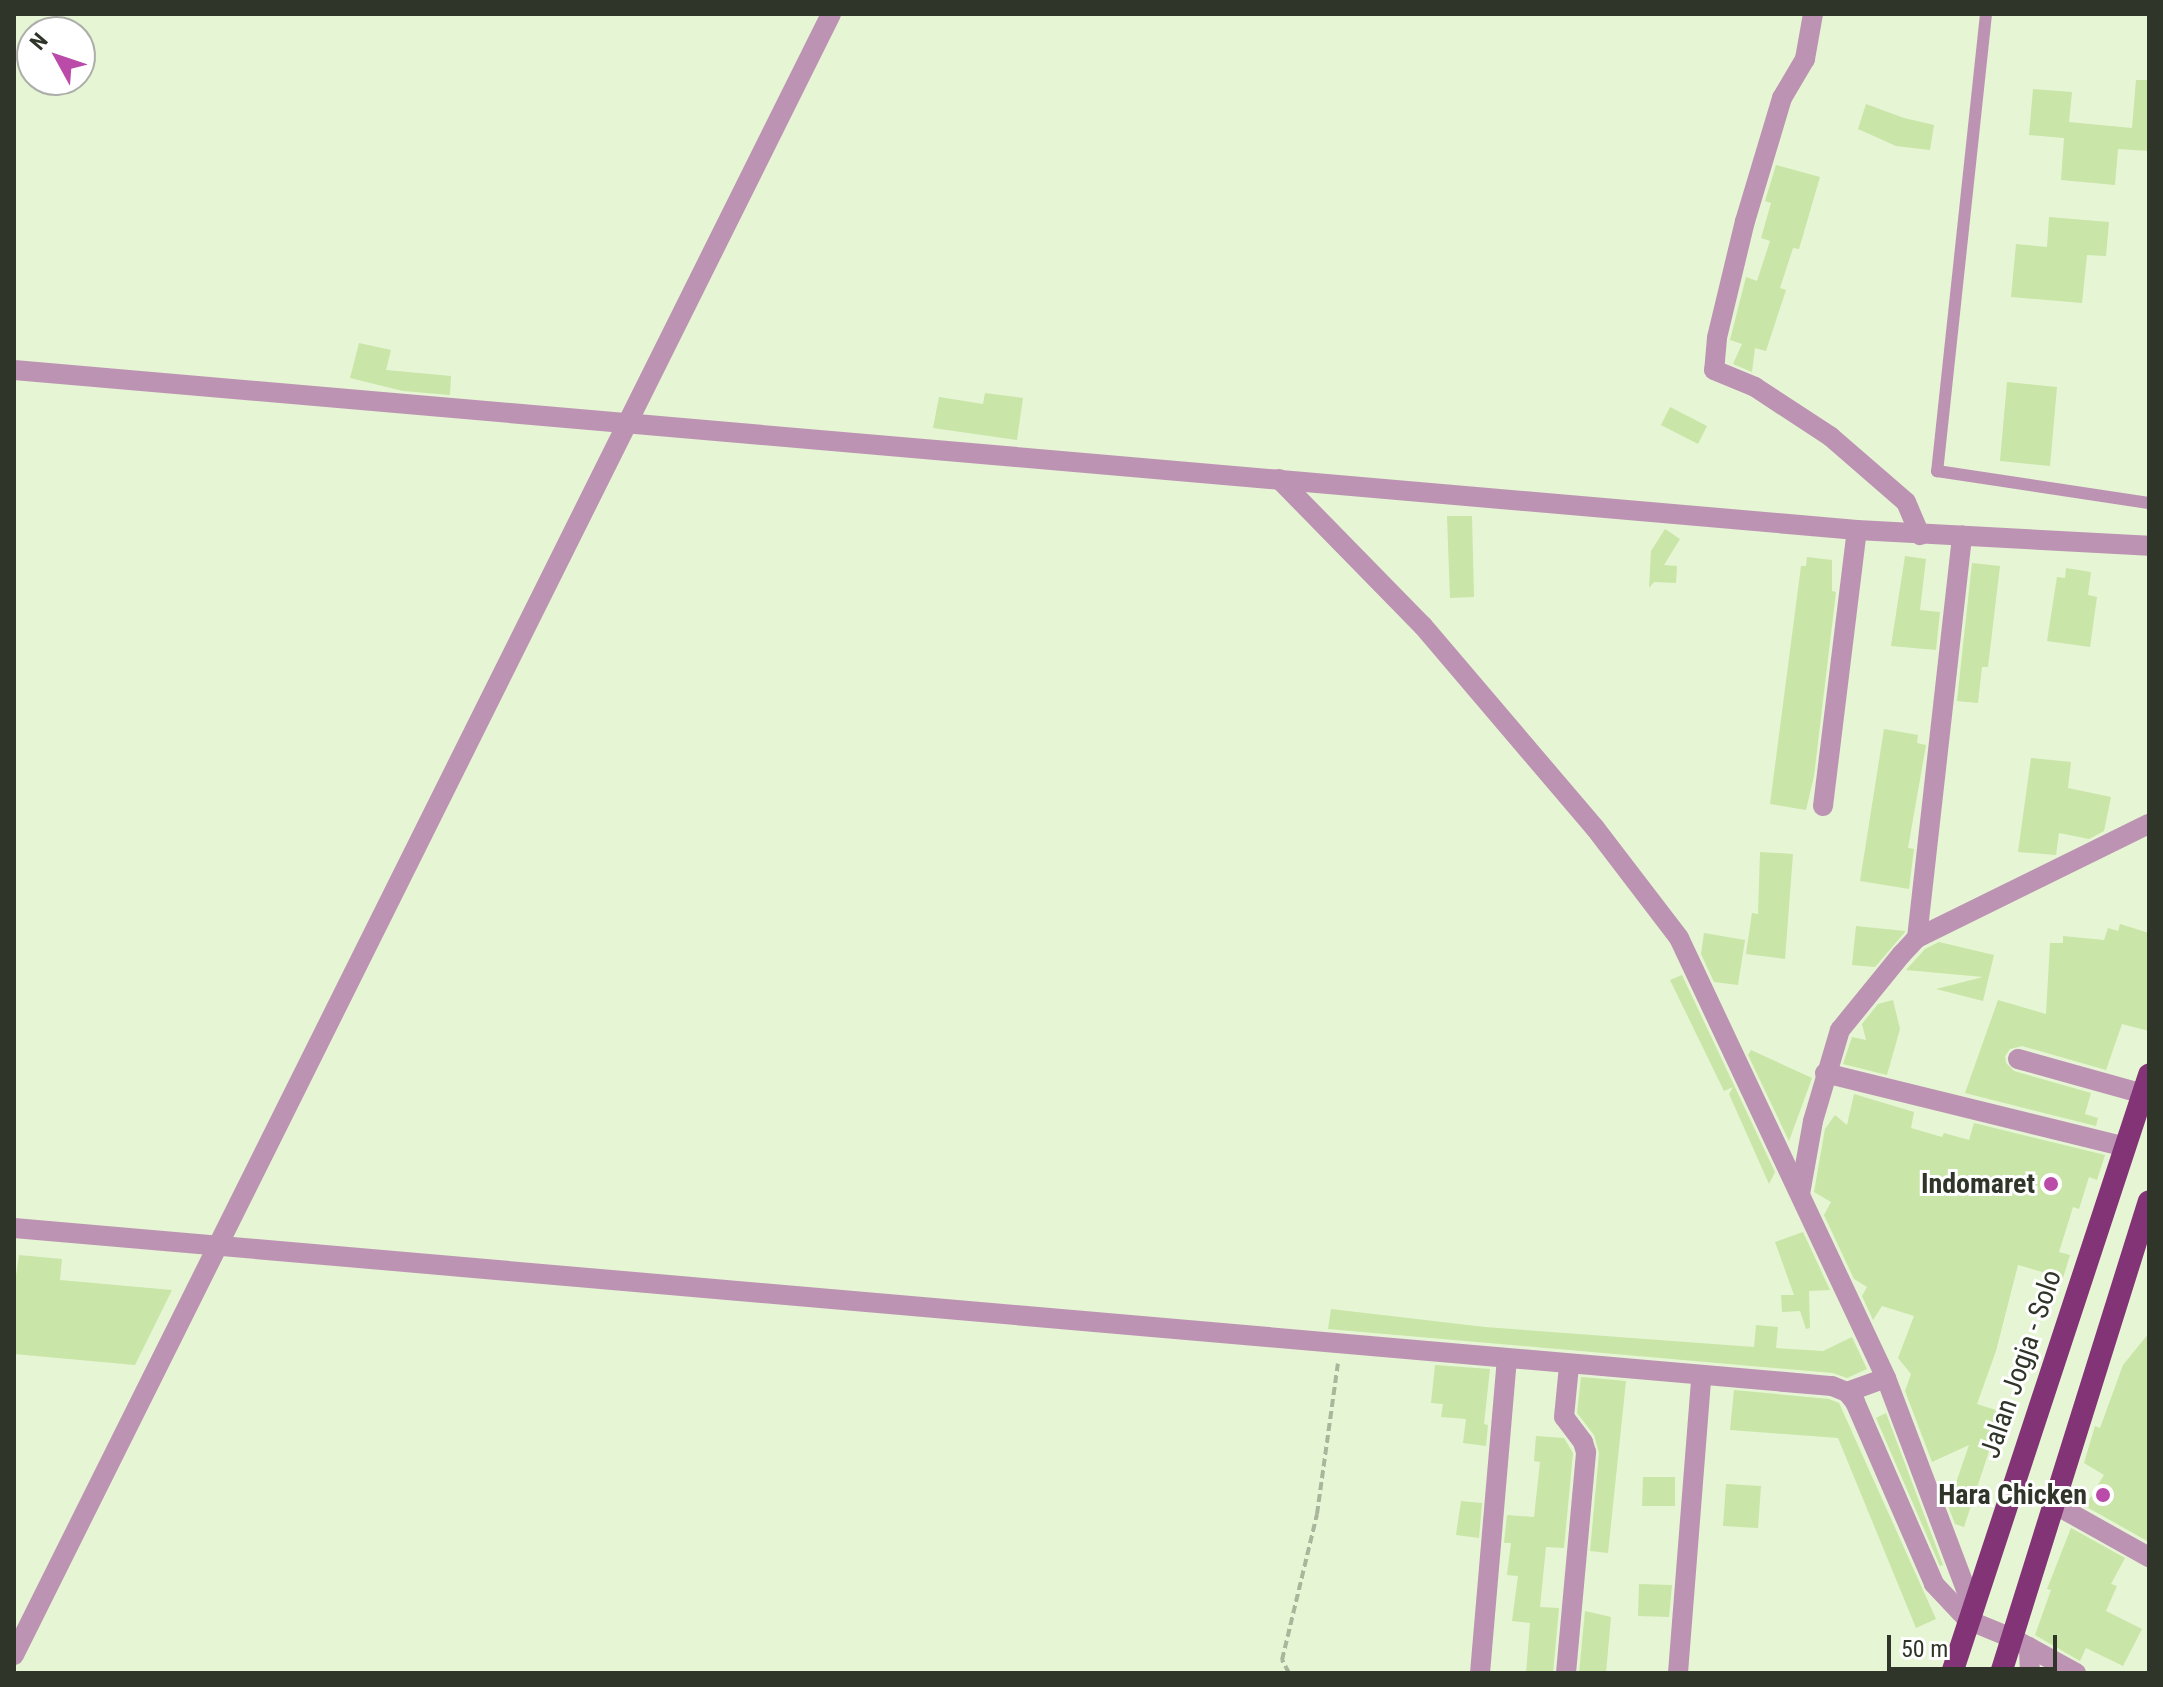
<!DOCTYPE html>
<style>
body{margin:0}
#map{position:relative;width:2163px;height:1687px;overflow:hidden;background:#e6f5d4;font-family:"Roboto Condensed",sans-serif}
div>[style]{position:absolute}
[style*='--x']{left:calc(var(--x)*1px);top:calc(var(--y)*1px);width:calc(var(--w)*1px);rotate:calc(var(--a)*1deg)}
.building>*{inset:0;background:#c9e5a8}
.path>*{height:4px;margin-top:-2px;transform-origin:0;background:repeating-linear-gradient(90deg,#aab69c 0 8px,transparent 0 12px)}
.service>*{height:12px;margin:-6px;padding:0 6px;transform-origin:6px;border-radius:6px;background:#bc93b3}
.minor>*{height:20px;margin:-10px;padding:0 10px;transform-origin:10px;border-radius:10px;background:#bc93b3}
.tertiary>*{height:20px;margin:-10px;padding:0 10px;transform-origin:10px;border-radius:10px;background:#bc93b3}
.trunk>*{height:22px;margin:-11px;padding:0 11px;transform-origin:11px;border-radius:11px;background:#823476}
.dots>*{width:22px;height:22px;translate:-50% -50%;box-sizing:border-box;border:4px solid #fff;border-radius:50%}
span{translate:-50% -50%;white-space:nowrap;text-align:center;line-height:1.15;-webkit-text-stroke:6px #fff;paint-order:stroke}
.poi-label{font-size:28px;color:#2f3528;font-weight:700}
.right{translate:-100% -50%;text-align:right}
.street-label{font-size:28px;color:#2f3528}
.frame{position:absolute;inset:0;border:16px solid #2f3528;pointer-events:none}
.north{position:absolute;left:16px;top:16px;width:80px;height:80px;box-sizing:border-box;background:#fff;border:2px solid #acaea9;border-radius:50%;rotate:310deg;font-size:22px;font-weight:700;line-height:32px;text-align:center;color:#2f3528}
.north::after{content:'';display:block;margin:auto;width:28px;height:36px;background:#ba4ba9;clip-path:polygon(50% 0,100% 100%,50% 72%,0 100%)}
.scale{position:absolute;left:1887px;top:1635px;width:170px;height:36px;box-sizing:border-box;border:4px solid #2f3528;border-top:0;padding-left:10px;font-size:24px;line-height:28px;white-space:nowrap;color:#2f3528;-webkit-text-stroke:6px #fff;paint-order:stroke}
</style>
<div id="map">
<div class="building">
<i style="clip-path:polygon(2136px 80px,2149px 80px,2149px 151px,2118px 149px,2115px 185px,2061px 180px,2064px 138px,2029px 135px,2033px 89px,2072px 92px,2069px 122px,2132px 128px)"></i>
<i style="clip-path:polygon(1866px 104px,1904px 118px,1934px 125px,1930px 150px,1896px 146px,1858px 129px)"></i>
<i style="clip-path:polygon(1776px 165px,1820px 177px,1799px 249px,1793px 248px,1780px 288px,1786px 290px,1766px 351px,1755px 348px,1752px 372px,1733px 364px,1742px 344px,1730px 340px,1746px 277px,1757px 281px,1770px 241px,1761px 238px,1771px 203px,1765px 201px)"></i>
<i style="clip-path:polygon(2049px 217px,2109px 222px,2106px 256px,2087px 255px,2082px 303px,2011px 297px,2016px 244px,2047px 247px)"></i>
<i style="clip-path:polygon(359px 343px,391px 350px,386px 370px,451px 376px,450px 395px,403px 391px,350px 378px)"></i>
<i style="clip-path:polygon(2007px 382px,2057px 387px,2050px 466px,2000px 461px)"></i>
<i style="clip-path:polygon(985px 393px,1023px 398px,1017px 440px,933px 428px,939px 397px,983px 404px)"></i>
<i style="clip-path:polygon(1670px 407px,1707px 426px,1698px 444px,1661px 425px)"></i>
<i style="clip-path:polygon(1447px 516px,1472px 516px,1474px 597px,1450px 598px)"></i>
<i style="clip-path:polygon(1665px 529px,1680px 539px,1664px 565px,1677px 566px,1676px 583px,1654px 582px,1649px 588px,1651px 551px)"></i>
<i style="clip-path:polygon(1905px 556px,1926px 559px,1920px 610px,1940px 612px,1936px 650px,1891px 646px)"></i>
<i style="clip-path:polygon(1807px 557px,1832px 560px,1832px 591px,1836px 592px,1814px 776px,1806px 810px,1770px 804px,1801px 566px,1806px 566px)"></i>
<i style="clip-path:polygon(1972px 563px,2000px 566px,1988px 667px,1982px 667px,1978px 703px,1957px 701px)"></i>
<i style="clip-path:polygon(2066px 568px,2091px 572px,2088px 595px,2097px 597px,2090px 647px,2047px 641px,2057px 577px,2065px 578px)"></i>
<i style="clip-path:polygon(1884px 729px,1918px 735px,1917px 743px,1926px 745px,1908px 848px,1914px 849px,1909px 889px,1860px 881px)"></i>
<i style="clip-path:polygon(2031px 758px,2071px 762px,2068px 788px,2111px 797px,2104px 831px,2089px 839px,2059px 833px,2056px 855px,2018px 852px)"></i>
<i style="clip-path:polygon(1760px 852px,1793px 854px,1785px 959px,1746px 954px,1752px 913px,1758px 914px)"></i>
<i style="clip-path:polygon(2120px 924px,2149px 933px,2149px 1031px,2122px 1024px,2106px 1070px,2022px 1046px,2010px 1049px,2005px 1056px,2006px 1063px,2014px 1071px,2091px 1093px,2085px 1114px,2098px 1118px,2096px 1126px,1965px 1093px,1998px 1000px,2046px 1014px,2050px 943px,2063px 943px,2063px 936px,2104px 940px,2108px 928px,2118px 931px)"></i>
<i style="clip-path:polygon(1856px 926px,1905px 931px,1905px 932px,1875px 967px,1852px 965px)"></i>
<i style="clip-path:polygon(1704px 933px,1745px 940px,1738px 985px,1714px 982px,1701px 954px)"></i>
<i style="clip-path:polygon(1939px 942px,1994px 955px,1983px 1001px,1936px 989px,1983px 977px,1906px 970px,1925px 949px)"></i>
<i style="clip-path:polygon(1682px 975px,1775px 1172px,1769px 1184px,1729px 1094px,1733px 1087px,1724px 1091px,1670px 980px)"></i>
<i style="clip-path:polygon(1893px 1000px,1900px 1029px,1887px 1075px,1843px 1064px,1852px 1037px,1866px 1040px,1862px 1024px,1878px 1004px)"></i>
<i style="clip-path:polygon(1751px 1050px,1812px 1078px,1789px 1141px,1748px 1055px)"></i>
<i style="clip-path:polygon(1854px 1094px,1914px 1112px,1911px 1128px,1942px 1137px,1944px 1133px,1969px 1140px,1974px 1123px,2105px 1155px,2097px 1180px,2089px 1177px,2079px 1209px,2073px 1207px,2059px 1252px,2070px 1255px,2063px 1278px,2018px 1265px,1996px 1351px,1977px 1404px,2002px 1412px,1964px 1527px,1955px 1524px,1948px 1506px,1969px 1445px,1932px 1462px,1905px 1391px,1911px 1374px,1898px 1358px,1914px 1316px,1882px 1306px,1873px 1320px,1862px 1296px,1867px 1287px,1854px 1279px,1824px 1215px,1831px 1202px,1814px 1192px,1825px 1129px,1835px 1115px,1847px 1125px)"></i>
<i style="clip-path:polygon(1803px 1232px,1830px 1290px,1809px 1291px,1810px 1328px,1806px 1329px,1800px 1311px,1782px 1312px,1781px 1295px,1794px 1295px,1775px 1242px)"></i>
<i style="clip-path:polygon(19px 1255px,62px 1259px,60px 1280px,172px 1290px,135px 1365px,14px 1354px,14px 1289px)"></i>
<i style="clip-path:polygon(1331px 1309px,1485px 1327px,1754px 1347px,1756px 1325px,1778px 1327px,1776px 1348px,1823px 1351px,1852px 1337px,1867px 1369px,1847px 1378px,1833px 1373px,1328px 1329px)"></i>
<i style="clip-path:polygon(2149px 1333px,2149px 1542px,2085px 1506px,2104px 1475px,2084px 1463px,2095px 1426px,2100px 1428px,2123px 1365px)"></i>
<i style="clip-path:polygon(1435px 1365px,1490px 1369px,1484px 1424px,1488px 1425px,1486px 1446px,1463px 1443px,1466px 1419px,1441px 1417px,1443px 1404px,1431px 1403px)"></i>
<i style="clip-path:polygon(1581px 1377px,1626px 1381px,1608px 1553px,1590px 1551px,1599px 1453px,1594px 1435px,1577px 1413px)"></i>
<i style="clip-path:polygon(1734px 1390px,1829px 1399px,1839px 1403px,1936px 1619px,1916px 1628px,1838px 1438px,1730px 1430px)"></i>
<i style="clip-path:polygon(1886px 1413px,1943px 1565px,1940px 1566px,1876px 1418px)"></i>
<i style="clip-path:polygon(1536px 1436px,1564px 1438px,1573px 1453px,1564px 1548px,1546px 1547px,1540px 1607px,1559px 1608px,1553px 1673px,1526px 1673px,1530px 1623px,1512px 1621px,1518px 1576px,1507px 1575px,1511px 1543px,1504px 1543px,1507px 1515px,1534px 1517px,1540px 1462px,1534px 1461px)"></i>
<i style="clip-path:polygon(1643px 1477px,1675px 1477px,1675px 1506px,1642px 1506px)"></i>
<i style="clip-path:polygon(1726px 1484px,1761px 1486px,1758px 1528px,1723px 1526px)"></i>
<i style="clip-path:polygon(1461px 1501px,1482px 1503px,1479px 1538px,1456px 1535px)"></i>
<i style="clip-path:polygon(2071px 1528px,2125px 1558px,2111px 1584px,2117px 1586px,2106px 1611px,2142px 1629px,2123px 1666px,2086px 1648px,2080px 1661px,2035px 1635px,2051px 1590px,2047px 1589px)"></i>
<i style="clip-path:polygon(1639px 1584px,1672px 1585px,1669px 1617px,1638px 1616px)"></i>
<i style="clip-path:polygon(1585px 1611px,1611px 1617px,1606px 1673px,1579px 1673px)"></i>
</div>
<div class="path">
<i style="--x:1289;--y:1673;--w:15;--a:-118"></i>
<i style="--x:1282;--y:1660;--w:150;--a:-76.5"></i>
<i style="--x:1317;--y:1514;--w:152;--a:-82.1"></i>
</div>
<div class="service">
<i style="--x:1986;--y:14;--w:460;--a:96.1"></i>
<i style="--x:1937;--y:471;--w:214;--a:8.6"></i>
</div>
<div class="minor">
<i style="--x:1813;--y:14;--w:46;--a:100.1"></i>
<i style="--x:1805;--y:59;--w:45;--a:120.5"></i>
<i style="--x:1782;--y:98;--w:128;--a:106.7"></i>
<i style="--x:1745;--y:221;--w:120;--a:103.5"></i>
<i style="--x:1717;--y:338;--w:32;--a:95"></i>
<i style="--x:1714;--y:370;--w:44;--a:22.5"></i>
<i style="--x:1755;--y:387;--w:91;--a:33.3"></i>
<i style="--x:1831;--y:437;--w:99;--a:40.9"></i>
<i style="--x:1906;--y:502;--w:36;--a:67"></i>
<i style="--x:14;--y:370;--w:1850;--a:4.96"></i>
<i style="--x:1857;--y:530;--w:292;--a:3.1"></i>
<i style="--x:1279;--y:479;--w:206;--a:45.6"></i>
<i style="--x:1423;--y:626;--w:265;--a:49.6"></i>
<i style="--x:1595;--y:828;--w:138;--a:52.6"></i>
<i style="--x:1679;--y:938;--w:486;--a:64.8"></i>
<i style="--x:1886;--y:1378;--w:243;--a:69.3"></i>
<i style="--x:1823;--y:806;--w:278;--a:-83"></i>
<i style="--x:1917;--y:938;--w:405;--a:-83.6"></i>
<i style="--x:2018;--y:1059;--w:130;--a:15.6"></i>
<i style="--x:1825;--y:1073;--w:310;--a:13.8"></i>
<i style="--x:1800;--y:1194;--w:74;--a:-79.9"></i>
<i style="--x:1813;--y:1121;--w:95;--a:-73.5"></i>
<i style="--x:1840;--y:1030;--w:97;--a:-50.9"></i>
<i style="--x:1901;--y:955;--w:23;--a:-47"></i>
<i style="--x:1917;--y:938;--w:258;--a:-26.2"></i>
<i style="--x:14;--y:1228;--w:1825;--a:4.97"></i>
<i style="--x:1832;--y:1386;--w:16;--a:22"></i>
<i style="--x:1847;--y:1392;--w:13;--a:51"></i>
<i style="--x:1855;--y:1402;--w:198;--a:66.5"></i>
<i style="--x:1934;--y:1584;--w:50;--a:46.6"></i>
<i style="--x:1968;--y:1620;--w:48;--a:22.2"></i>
<i style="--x:1847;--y:1392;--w:41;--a:-19.7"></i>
<i style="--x:2054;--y:1504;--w:109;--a:29.2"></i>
<i style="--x:14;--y:1655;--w:1833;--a:-63.53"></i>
<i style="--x:1480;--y:1673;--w:315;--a:-85.1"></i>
<i style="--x:1566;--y:1673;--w:222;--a:-84.8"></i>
<i style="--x:1586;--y:1452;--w:10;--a:-107"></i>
<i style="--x:1583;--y:1442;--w:31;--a:-127"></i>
<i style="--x:1564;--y:1417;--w:51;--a:-84.4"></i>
<i style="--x:1678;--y:1673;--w:296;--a:-85.5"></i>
</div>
<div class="tertiary">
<i style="--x:2012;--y:1638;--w:73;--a:28.7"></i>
<i style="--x:2029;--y:1647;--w:26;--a:88"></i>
</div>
<div class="trunk">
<i style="--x:1952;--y:1673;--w:630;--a:-71.77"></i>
<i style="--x:2001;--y:1673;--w:494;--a:-72.6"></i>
</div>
<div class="dots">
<i style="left:2051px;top:1184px;background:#ba4ba9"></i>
<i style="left:2103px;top:1495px;background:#ba4ba9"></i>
</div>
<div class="poi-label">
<span class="right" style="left:2035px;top:1184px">Indomaret</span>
<span class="right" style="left:2087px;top:1495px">Hara Chicken</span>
</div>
<div class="street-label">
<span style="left:2021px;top:1364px;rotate:-71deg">Jalan Jogja - Solo</span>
</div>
<div class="frame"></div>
<div class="north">N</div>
<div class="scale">50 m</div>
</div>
